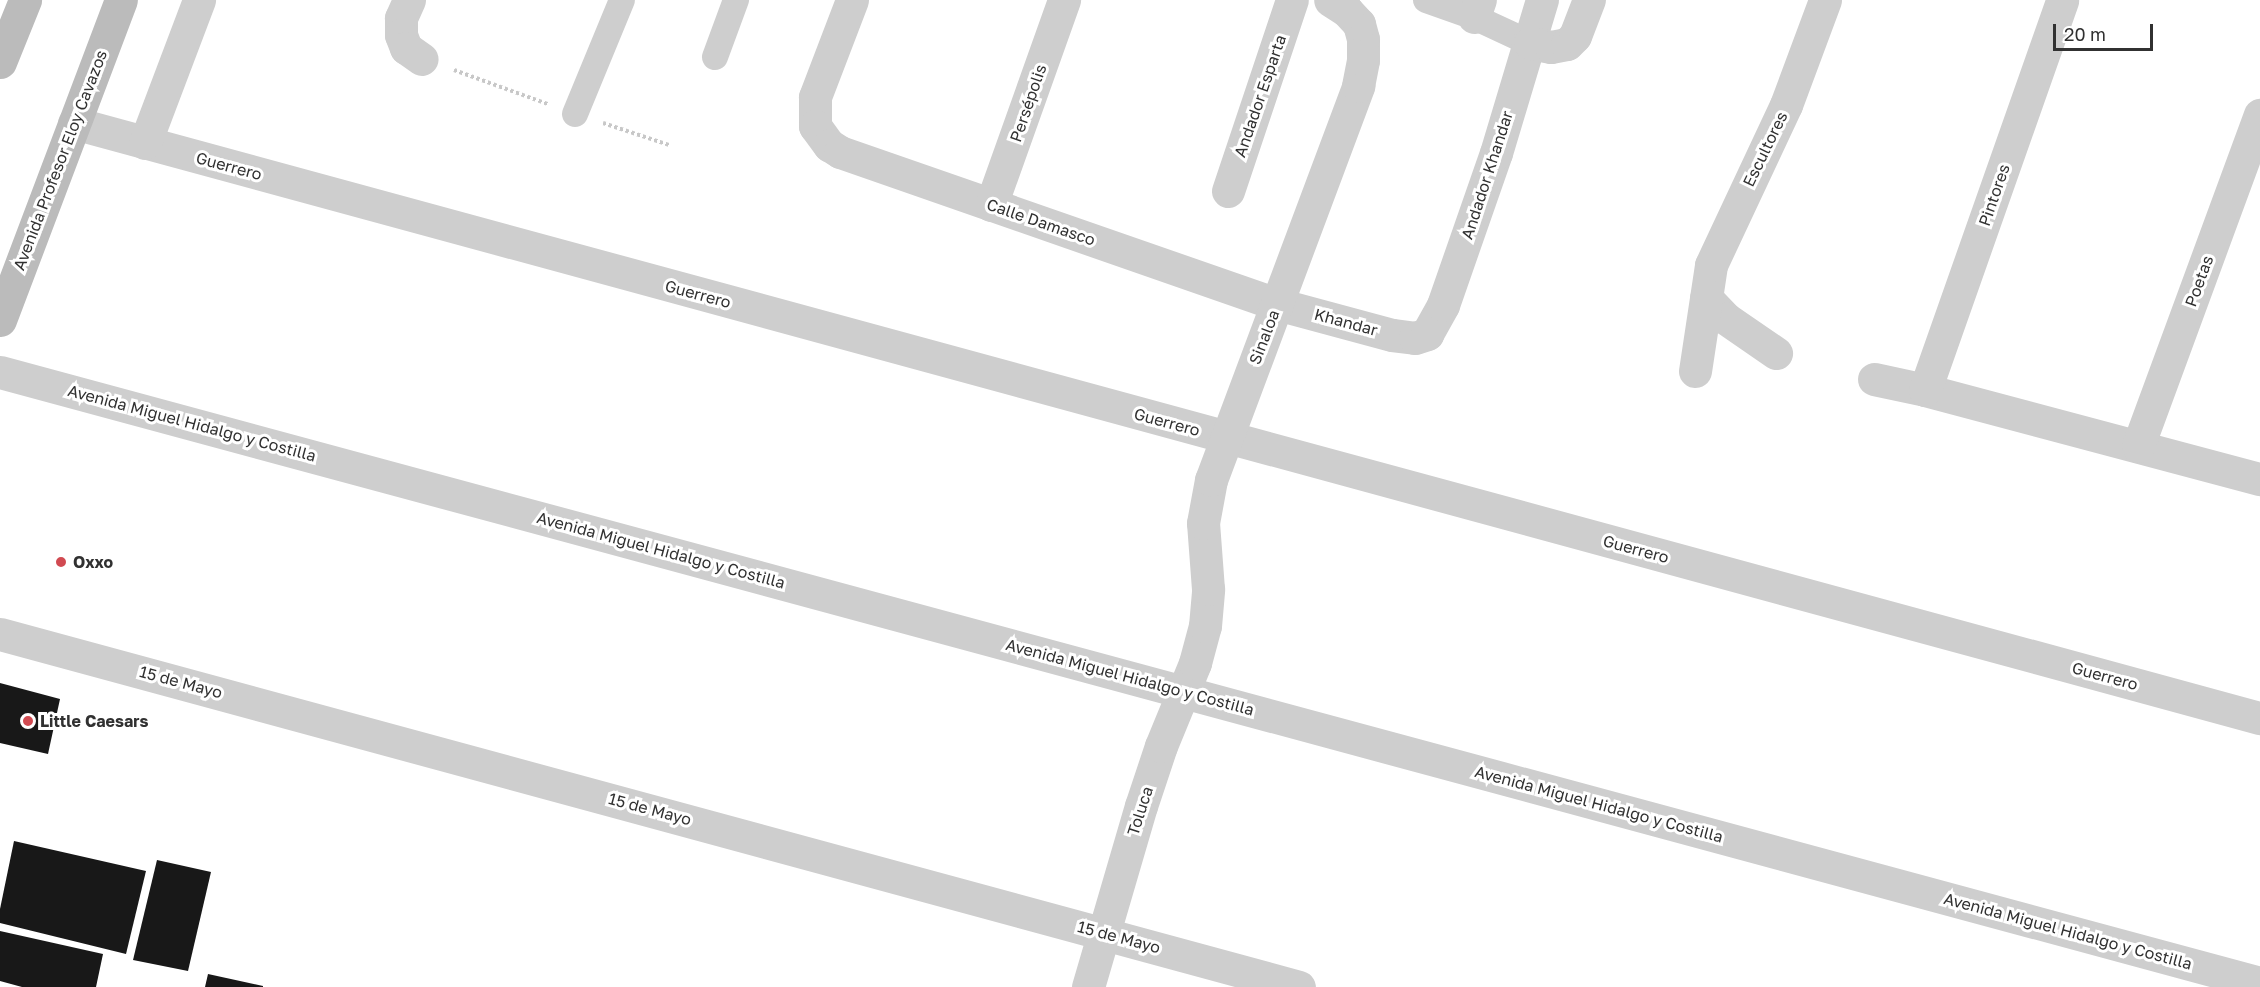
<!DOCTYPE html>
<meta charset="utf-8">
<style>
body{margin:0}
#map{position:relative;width:2260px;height:987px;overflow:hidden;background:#fff;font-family:"Golos Text",sans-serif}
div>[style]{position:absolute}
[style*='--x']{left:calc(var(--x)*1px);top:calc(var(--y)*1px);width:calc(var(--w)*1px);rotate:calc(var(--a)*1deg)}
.building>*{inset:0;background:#181818}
.path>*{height:4px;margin-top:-2px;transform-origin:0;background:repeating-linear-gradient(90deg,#c8c8c8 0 3px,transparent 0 6px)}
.pedestrian>*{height:26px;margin:-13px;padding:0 13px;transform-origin:13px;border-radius:13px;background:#cecece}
.minor>*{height:33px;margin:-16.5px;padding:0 16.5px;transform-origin:16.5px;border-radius:16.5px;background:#cecece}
.secondary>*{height:33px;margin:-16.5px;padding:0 16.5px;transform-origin:16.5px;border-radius:16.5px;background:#bbb}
.dots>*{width:16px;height:16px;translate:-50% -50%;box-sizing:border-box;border:3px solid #fff;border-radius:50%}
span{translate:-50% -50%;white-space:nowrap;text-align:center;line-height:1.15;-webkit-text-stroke:6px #fff;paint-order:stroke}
.street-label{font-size:16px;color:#313131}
.poi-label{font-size:16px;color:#313131;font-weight:700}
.left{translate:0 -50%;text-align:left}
.scale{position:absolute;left:2053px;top:24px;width:100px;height:27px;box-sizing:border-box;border:3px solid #313131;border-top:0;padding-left:8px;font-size:18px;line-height:21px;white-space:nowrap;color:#313131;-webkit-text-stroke:4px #fff;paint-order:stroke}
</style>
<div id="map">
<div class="building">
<i style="clip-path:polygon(0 683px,60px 699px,48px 754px,0 743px)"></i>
<i style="clip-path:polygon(14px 841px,146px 871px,126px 954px,0 923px,0 909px)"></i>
<i style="clip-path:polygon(157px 860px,211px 872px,188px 971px,133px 960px)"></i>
<i style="clip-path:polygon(0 931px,103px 954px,96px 987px,22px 987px,0 981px)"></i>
<i style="clip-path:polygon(208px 974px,263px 986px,263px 987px,205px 987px)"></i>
</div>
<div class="path">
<i style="--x:454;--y:70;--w:100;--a:19.9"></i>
<i style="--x:603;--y:123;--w:70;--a:18.4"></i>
</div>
<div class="pedestrian">
<i style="--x:1426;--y:0;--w:51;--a:19.5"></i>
<i style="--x:1474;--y:17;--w:62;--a:24.9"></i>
<i style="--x:715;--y:57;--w:61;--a:-69.8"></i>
<i style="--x:575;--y:114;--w:123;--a:-67.6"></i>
</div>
<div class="minor">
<i style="--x:409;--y:0;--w:20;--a:114"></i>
<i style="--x:401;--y:18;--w:17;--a:90"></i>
<i style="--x:401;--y:35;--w:14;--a:69"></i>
<i style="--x:406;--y:48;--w:19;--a:35"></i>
<i style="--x:852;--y:0;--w:104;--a:110.9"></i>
<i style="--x:815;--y:97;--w:29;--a:90"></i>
<i style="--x:815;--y:126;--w:24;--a:54"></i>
<i style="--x:829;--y:145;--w:13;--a:32"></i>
<i style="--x:840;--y:152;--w:463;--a:19.2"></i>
<i style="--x:1277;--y:304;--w:119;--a:15.1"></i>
<i style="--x:1392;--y:335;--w:23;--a:7"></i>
<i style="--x:1415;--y:338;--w:13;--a:-18"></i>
<i style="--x:1427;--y:334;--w:33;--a:-61"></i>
<i style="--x:1443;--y:305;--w:161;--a:-70.8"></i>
<i style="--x:1496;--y:153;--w:160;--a:-73.3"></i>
<i style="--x:1474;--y:17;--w:18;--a:-71"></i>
<i style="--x:1530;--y:43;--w:21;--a:11"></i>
<i style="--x:1551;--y:47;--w:16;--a:-11"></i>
<i style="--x:1567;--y:44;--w:11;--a:-45"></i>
<i style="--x:1575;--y:36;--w:39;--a:-69"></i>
<i style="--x:74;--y:123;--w:2266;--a:15.23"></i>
<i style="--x:145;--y:143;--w:153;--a:-69.3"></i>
<i style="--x:1228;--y:191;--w:201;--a:-71.5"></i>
<i style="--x:991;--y:205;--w:218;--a:-70.4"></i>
<i style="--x:1706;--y:298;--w:28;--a:46"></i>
<i style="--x:1725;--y:318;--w:62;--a:34.5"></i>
<i style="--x:1695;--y:371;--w:107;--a:-81.4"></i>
<i style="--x:1711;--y:265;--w:177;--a:-64.9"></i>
<i style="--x:1786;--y:105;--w:112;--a:-69.6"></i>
<i style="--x:0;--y:372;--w:2341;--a:15.13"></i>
<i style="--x:1874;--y:379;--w:52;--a:12.2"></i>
<i style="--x:1925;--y:390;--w:347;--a:14.9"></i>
<i style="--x:1925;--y:390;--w:413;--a:-70.6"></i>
<i style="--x:2138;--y:446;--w:353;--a:-69.8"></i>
<i style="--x:0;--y:634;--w:1346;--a:15.2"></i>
<i style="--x:1088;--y:987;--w:189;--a:-73.7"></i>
<i style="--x:1141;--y:806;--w:63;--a:-71.6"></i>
<i style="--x:1161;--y:746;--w:90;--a:-67.7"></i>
<i style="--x:1195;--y:663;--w:38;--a:-75"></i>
<i style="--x:1205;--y:626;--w:37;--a:-85"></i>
<i style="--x:1208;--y:589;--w:66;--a:-94.3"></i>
<i style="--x:1203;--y:523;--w:44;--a:-79.5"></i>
<i style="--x:1211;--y:480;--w:421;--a:-69.5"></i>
<i style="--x:1358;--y:86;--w:26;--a:-79"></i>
<i style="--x:1363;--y:60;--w:21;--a:-90"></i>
<i style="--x:1363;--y:39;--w:16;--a:-105"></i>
<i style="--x:1359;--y:24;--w:18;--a:-133"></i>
<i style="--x:1347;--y:11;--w:20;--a:-147"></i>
</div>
<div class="secondary">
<i style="--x:0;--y:62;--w:67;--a:-68"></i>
<i style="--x:0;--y:320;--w:342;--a:-69.3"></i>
</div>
<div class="dots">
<i style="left:61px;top:562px;background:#d14a51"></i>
<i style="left:28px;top:721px;background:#d14a51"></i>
</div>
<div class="street-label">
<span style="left:1260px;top:96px;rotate:-71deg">Andador Esparta</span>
<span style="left:1028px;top:103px;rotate:-71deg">Persépolis</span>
<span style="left:1765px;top:149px;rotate:-64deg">Escultores</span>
<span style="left:60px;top:160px;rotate:-69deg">Avenida Profesor Eloy Cavazos</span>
<span style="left:229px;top:166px;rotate:15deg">Guerrero</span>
<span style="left:1487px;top:175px;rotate:-72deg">Andador Khandar</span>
<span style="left:1994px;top:195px;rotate:-71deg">Pintores</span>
<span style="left:1041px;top:222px;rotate:19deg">Calle Damasco</span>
<span style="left:2199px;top:281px;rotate:-70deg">Poetas</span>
<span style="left:698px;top:294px;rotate:15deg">Guerrero</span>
<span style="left:1346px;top:322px;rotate:15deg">Khandar</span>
<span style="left:1264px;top:337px;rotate:-69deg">Sinaloa</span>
<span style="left:1167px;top:422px;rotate:15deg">Guerrero</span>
<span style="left:192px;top:423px;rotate:15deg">Avenida Miguel Hidalgo y Costilla</span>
<span style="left:1636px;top:549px;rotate:15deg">Guerrero</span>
<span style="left:661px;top:550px;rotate:15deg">Avenida Miguel Hidalgo y Costilla</span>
<span style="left:2105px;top:676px;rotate:15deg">Guerrero</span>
<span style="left:1130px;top:677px;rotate:15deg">Avenida Miguel Hidalgo y Costilla</span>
<span style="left:181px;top:682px;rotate:15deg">15 de Mayo</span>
<span style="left:1599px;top:804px;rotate:15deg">Avenida Miguel Hidalgo y Costilla</span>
<span style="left:650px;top:809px;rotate:15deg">15 de Mayo</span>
<span style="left:1140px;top:811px;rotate:-72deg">Toluca</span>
<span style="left:2068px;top:931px;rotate:15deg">Avenida Miguel Hidalgo y Costilla</span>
<span style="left:1119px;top:937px;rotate:15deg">15 de Mayo</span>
</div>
<div class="poi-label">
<span class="left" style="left:73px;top:562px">Oxxo</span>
<span class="left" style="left:40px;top:721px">Little Caesars</span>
</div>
<div class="scale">20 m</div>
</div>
